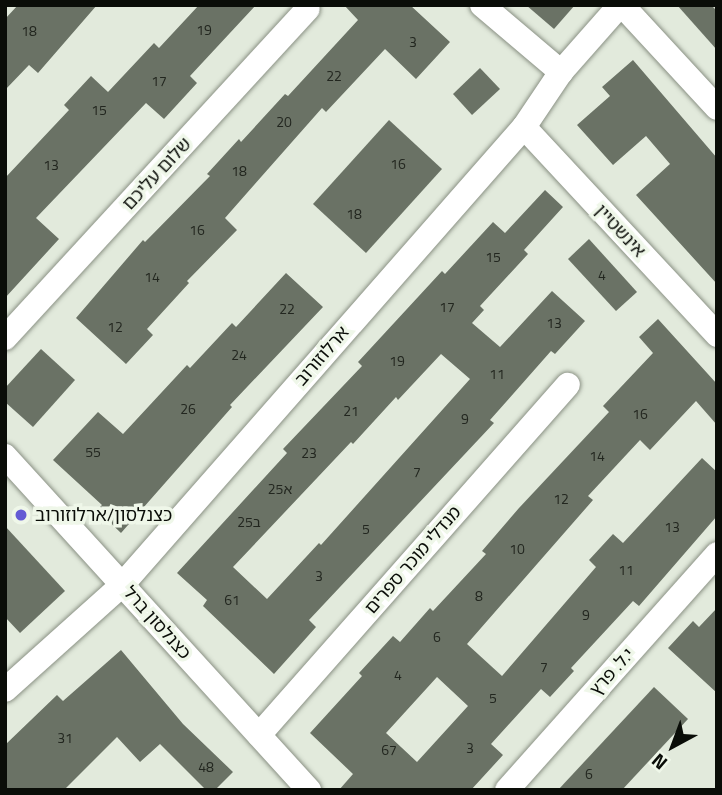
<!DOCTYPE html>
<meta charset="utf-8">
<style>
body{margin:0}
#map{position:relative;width:722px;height:795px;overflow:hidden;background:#e2eadc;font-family:"Titillium Web","Noto Sans Hebrew",sans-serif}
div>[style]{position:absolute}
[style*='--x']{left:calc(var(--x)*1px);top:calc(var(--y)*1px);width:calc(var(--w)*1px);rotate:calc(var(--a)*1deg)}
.building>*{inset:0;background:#6a7265}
.roads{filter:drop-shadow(0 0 2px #8a9184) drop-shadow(0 0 2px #8a9184)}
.minor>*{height:24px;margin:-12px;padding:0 12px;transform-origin:12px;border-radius:12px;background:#fff}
.dots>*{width:19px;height:19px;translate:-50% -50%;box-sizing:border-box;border:4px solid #eff7e9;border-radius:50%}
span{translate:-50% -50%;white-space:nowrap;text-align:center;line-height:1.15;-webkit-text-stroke:7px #eff7e9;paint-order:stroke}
.number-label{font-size:14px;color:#22261f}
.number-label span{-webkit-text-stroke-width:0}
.street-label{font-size:18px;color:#0a0d08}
.poi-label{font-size:18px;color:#0a0d08}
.left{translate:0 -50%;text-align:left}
.frame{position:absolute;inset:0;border:7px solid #0a0d08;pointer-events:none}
.north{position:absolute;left:638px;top:711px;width:70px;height:70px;-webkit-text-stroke:5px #eff7e9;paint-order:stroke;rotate:221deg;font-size:19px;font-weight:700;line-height:28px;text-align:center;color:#0a0d08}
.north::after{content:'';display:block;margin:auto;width:24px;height:32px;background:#0a0d08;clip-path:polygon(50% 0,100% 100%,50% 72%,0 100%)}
</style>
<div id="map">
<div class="building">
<i style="clip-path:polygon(18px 5px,97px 5px,38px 73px,29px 65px,5px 90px,5px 19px)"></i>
<i style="clip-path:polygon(199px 5px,256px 5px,190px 76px,197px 83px,164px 119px,146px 103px,36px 218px,59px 239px,5px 298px,5px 178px,69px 110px,64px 105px,91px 76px,108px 92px,154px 43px,159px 48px)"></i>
<i style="clip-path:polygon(344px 5px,410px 5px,450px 42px,416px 79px,385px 49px,326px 112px,322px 108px,225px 218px,237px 230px,187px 281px,189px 283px,147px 329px,153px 335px,126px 364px,76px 318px,143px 240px,145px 242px,210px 176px,207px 174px,239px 139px,241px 142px,285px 94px,288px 96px,358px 20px)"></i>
<i style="clip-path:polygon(526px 5px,575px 5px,554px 29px)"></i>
<i style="clip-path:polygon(677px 5px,711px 5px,717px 11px,717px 50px)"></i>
<i style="clip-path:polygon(633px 60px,717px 158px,717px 284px,636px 195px,670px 164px,646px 136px,613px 165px,577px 125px,610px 96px,602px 87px)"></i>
<i style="clip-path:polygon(480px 68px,500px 89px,472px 115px,453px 94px)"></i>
<i style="clip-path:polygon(389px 120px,442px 169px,366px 253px,313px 204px)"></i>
<i style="clip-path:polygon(evenodd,545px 190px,563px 207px,524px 250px,528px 254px,480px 306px,484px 310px,472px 323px,500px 347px,552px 291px,585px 321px,555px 354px,551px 351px,490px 420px,494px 423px,309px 620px,316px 627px,274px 674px,203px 606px,207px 600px,177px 573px,287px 453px,283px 449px,362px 366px,358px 362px,442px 271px,445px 274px,493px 222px,505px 233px,545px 190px,441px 354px,470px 379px,321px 545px,319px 543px,267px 599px,233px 567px,351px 442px,353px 444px,396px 397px,398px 400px,441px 354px)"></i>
<i style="clip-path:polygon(589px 239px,637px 292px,616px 311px,568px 259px)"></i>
<i style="clip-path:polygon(286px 273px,323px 307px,230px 405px,232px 407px,121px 533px,97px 510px,102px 505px,53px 460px,98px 412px,123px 434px,187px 365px,190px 368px,232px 323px,236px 327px)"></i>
<i style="clip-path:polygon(evenodd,658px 319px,717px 384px,717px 425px,696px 401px,650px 450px,640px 440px,588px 496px,593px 500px,467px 644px,502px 676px,596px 567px,589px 560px,613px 534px,623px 543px,702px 458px,717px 472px,717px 516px,639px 606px,633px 601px,571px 668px,574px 671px,550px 697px,541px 689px,491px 744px,503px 755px,471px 790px,339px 790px,353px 774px,310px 733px,362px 676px,359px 673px,393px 636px,400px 642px,430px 608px,433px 611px,486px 554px,482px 551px,519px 508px,609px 412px,603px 406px,653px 353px,639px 337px,658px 319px,437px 677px,468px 706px,417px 762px,386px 733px,437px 677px)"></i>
<i style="clip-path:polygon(41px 349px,75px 380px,33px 427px,5px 402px,5px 388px)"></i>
<i style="clip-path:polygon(5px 526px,65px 591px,20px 633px,5px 617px)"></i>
<i style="clip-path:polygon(717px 608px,717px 693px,668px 648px,693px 621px,699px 627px)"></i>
<i style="clip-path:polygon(121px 650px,183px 724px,233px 772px,215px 790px,206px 790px,160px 744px,140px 762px,117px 737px,64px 790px,5px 790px,5px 745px,57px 695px,63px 701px)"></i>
<i style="clip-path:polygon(654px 687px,688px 719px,622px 790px,558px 790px)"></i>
</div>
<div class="roads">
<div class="minor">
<i style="--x:482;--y:5;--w:104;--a:40.3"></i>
<i style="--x:622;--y:5;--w:140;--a:47.3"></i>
<i style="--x:524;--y:127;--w:284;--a:47.1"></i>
<i style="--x:5;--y:338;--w:447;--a:-47.4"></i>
<i style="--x:5;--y:456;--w:452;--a:47.7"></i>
<i style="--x:5;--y:690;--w:157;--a:-41.9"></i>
<i style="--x:122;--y:585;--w:609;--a:-48.73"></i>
<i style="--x:524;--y:127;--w:66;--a:-56.1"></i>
<i style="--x:561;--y:72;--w:89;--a:-48.6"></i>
<i style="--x:259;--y:735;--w:467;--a:-48.6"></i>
<i style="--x:507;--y:790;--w:316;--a:-48.3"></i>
</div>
</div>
<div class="dots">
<i style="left:21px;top:515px;background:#645bd4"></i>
</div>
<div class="number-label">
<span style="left:204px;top:30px">19</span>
<span style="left:29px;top:31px">18</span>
<span style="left:413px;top:42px">3</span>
<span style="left:334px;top:76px">22</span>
<span style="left:159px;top:81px">17</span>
<span style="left:99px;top:110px">15</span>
<span style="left:284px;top:122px">20</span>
<span style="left:398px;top:164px">16</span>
<span style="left:51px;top:165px">13</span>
<span style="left:239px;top:171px">18</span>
<span style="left:354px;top:214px">18</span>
<span style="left:197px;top:230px">16</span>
<span style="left:493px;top:257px">15</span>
<span style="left:602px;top:275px">4</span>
<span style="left:152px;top:277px">14</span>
<span style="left:447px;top:307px">17</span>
<span style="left:287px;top:309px">22</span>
<span style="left:554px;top:323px">13</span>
<span style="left:115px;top:327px">12</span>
<span style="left:239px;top:355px">24</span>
<span style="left:397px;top:361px">19</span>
<span style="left:497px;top:374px">11</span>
<span style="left:188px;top:409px">26</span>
<span style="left:351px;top:411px">21</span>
<span style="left:640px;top:414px">16</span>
<span style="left:465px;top:419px">9</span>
<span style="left:93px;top:452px">55</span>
<span style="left:309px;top:453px">23</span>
<span style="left:597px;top:456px">14</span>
<span style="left:417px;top:472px">7</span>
<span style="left:280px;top:489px">25א</span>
<span style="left:561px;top:499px">12</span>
<span style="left:249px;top:522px">25ב</span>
<span style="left:672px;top:527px">13</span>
<span style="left:366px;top:529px">5</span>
<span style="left:517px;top:549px">10</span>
<span style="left:626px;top:570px">11</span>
<span style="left:319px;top:576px">3</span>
<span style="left:479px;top:596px">8</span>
<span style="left:232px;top:600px">61</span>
<span style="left:586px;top:615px">9</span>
<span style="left:437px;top:637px">6</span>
<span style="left:544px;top:667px">7</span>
<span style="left:398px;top:675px">4</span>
<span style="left:493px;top:698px">5</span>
<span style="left:65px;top:738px">31</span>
<span style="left:470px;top:748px">3</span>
<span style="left:389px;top:750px">67</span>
<span style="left:206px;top:767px">48</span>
<span style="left:589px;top:774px">6</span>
</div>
<div class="street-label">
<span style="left:157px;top:174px;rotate:-47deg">שלום עליכם</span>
<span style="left:620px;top:231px;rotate:47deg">אינשטיין</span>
<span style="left:322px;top:356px;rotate:-49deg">ארלוזורוב</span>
<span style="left:413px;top:560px;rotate:-49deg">מנדלי מוכר ספרים</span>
<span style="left:157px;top:623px;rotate:48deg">כצנלסון ברל</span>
<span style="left:612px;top:672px;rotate:-48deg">י.ל. פרץ</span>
</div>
<div class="poi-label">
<span class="left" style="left:35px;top:515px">כצנלסון/ארלוזורוב</span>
</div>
<div class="frame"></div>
<div class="north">N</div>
</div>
